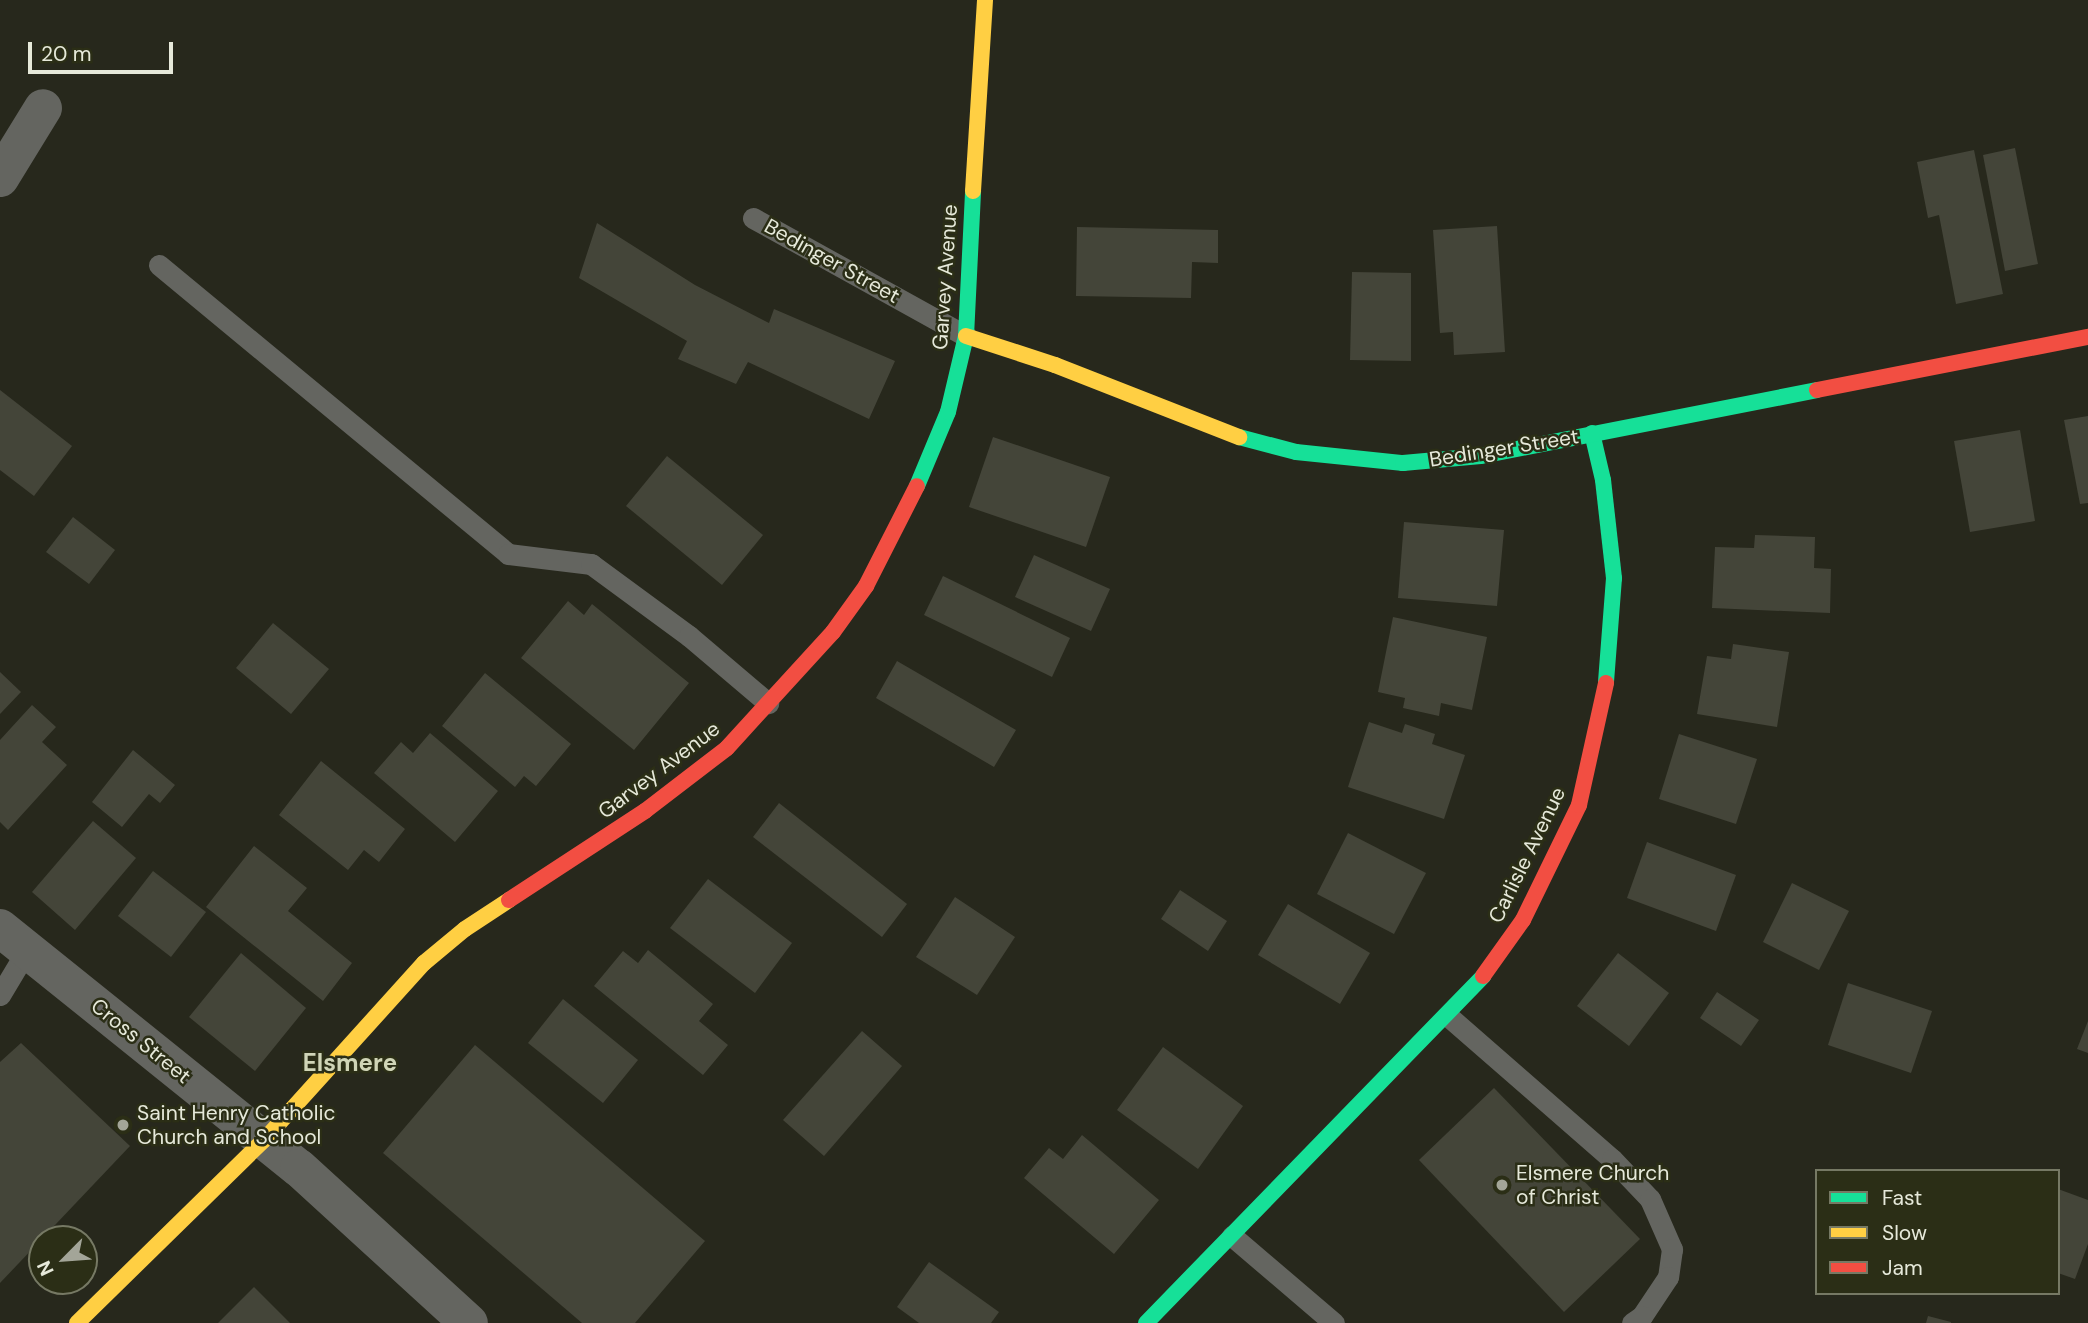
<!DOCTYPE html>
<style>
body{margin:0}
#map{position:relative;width:2088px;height:1323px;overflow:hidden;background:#27281c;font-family:"DM Sans",sans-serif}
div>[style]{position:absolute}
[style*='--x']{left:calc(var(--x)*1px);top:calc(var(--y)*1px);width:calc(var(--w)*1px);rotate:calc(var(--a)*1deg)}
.building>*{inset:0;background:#444539}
.lane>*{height:21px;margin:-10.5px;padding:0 10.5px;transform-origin:10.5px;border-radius:10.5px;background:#646560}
.street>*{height:38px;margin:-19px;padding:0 19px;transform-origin:19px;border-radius:19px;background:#646560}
.fast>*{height:16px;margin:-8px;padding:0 8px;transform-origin:8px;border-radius:8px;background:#16e098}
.slow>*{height:16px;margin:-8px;padding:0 8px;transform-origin:8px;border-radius:8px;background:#ffcf43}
.jam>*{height:16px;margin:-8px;padding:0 8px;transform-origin:8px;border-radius:8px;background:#f24e42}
.dots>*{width:19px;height:19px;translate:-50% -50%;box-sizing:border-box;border:4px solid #2b2e16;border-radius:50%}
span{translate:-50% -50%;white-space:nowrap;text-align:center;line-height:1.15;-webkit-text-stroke:5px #2b2e16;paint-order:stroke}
.street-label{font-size:21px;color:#e6e9da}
.poi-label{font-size:21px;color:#e6e9da}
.left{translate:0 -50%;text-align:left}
.quarter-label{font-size:24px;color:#d0d5b7;font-weight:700}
.legend{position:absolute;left:1815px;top:1169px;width:245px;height:126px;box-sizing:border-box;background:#2b2e16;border:2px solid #767964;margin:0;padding:9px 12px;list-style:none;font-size:21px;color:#e6e9da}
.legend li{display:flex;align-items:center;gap:14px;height:35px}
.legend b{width:35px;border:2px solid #767964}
.north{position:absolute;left:28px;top:1225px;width:70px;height:70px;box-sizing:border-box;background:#2b2e16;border:2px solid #767964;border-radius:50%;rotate:245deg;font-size:19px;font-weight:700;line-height:28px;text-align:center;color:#e6e9da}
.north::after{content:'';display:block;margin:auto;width:24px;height:32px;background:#a3a598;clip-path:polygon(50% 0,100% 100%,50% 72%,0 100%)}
.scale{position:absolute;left:28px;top:42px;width:145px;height:32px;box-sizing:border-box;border:4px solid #e6e9da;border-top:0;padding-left:9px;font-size:21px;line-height:24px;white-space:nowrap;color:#e6e9da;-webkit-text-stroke:5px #2b2e16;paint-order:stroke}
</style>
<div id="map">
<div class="building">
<i style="clip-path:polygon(2015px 148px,2038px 264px,2005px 271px,1983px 155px)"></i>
<i style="clip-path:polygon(1974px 150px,2003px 294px,1956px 304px,1939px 215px,1928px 218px,1917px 162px)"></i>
<i style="clip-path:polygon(597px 223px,695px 285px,769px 323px,774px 309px,895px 361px,869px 419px,748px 362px,736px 384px,678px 359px,687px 341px,579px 278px)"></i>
<i style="clip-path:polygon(1497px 226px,1505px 352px,1454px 355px,1453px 332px,1440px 333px,1433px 230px)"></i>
<i style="clip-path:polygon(1077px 227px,1218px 230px,1218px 263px,1192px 262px,1191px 298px,1076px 296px)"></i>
<i style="clip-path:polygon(1352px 272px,1411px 273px,1411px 361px,1350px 360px)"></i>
<i style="clip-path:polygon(0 390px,72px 446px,34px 496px,0 470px)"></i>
<i style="clip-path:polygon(2088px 416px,2088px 503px,2080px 504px,2064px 420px)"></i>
<i style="clip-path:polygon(2020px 430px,2035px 521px,1970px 532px,1954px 441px)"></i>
<i style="clip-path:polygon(993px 437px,1110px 477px,1086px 547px,969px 507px)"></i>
<i style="clip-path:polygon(667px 456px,763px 535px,722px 585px,626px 506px)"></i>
<i style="clip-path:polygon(73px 517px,115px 550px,89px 584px,46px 552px)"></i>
<i style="clip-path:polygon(1404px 522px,1504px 530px,1497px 606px,1398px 598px)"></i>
<i style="clip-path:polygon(1755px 535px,1815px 537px,1814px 568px,1831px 569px,1830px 613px,1712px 608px,1715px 547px,1754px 548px)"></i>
<i style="clip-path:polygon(1034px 555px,1110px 589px,1091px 631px,1015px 597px)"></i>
<i style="clip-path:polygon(943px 576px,1070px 638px,1052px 677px,924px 615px)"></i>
<i style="clip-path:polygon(568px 601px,584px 615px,592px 604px,689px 683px,634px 750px,521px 658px)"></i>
<i style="clip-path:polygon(1393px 617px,1487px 637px,1472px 710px,1441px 703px,1439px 716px,1403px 708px,1405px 698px,1378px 692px)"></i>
<i style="clip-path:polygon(273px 623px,329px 669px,291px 714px,236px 668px)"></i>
<i style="clip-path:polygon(1733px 644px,1789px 652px,1777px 727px,1697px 714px,1707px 656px,1731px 659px)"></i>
<i style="clip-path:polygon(897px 661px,1016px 730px,994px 767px,876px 698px)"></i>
<i style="clip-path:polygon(0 672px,21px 692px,0 714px)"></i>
<i style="clip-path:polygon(485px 673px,571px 744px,536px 786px,524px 776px,515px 787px,442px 726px)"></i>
<i style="clip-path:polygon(32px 705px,56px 727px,42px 742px,67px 765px,8px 830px,0 822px,0 740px)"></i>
<i style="clip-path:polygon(1369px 722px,1402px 733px,1405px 724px,1435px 734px,1432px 744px,1465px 755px,1444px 819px,1348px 787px)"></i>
<i style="clip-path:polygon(430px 733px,498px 791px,455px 842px,374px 773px,401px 742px,413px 753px)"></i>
<i style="clip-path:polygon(1679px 734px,1757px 759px,1736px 824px,1659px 799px)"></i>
<i style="clip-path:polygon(133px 750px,175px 785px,160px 803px,149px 794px,122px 827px,92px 802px)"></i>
<i style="clip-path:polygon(321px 761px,405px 829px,379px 862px,364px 850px,348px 870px,279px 815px)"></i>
<i style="clip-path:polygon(779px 803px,907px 904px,882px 937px,753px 837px)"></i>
<i style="clip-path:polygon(93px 821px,136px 858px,75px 930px,32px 892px)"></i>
<i style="clip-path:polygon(1348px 833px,1426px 873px,1394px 934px,1317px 894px)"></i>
<i style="clip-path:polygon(1647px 842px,1736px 875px,1716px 931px,1627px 898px)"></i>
<i style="clip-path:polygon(254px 846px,307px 888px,288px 911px,352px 963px,323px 1001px,206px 907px)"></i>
<i style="clip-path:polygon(153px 871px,206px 912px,171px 957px,118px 916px)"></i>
<i style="clip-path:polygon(708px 879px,792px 943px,755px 993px,670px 928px)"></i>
<i style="clip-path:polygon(1792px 883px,1849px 911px,1819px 970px,1763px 942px)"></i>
<i style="clip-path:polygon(1180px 890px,1227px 921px,1208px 951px,1161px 919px)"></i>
<i style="clip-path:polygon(955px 897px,1015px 937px,977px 995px,916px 957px)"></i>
<i style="clip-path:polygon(1288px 904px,1370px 953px,1340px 1004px,1258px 955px)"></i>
<i style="clip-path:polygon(648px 950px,713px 1004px,699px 1021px,728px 1045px,703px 1075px,594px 986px,623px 951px,638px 963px)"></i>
<i style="clip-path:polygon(241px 953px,306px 1008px,255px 1071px,189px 1017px)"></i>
<i style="clip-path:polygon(1618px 953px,1669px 993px,1629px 1046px,1577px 1006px)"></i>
<i style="clip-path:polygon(1848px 983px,1932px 1011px,1911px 1073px,1828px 1045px)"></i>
<i style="clip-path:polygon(1717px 992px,1759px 1020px,1741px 1046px,1700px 1018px)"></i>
<i style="clip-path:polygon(563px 999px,638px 1060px,603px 1103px,528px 1043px)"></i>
<i style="clip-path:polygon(2088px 1021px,2088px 1053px,2077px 1049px)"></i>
<i style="clip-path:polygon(862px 1031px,902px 1066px,824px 1156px,783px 1120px)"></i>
<i style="clip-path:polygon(21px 1043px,130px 1146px,0 1283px,0 1062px)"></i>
<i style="clip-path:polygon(475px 1045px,705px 1241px,635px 1323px,582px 1323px,383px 1153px)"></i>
<i style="clip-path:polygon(1163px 1047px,1243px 1106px,1198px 1169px,1117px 1110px)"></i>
<i style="clip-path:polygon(1494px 1088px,1640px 1239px,1564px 1312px,1419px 1160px)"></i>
<i style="clip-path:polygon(1082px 1135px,1159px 1200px,1114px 1254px,1024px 1178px,1049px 1148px,1063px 1159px)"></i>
<i style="clip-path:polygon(2058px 1189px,2088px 1200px,2088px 1244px,2075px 1279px,2058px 1273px)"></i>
<i style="clip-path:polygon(929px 1262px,999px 1312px,991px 1323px,919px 1323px,897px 1307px)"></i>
<i style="clip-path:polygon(254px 1287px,290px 1323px,218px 1323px)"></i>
<i style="clip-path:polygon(1928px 1316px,1951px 1322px,1951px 1323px,1926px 1323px)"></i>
</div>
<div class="lane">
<i style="--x:753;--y:218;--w:244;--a:29"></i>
<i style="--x:159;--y:265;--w:453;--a:39.6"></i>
<i style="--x:508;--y:554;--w:84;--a:6.9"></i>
<i style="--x:591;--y:564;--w:122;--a:36.3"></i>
<i style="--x:689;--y:636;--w:104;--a:40.3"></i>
<i style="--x:0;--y:995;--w:52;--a:-59"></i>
<i style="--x:1448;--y:1016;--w:218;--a:41.1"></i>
<i style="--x:1612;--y:1159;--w:55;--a:46.5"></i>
<i style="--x:1650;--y:1199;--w:55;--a:66.3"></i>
<i style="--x:1672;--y:1249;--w:28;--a:98"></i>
<i style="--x:1668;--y:1277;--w:47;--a:123.7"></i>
<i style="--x:1642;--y:1316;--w:12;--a:145"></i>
<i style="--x:1232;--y:1236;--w:134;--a:40.5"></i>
</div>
<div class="street">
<i style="--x:0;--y:178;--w:82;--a:-58.4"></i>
<i style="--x:0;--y:928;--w:383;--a:38.8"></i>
<i style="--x:299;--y:1168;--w:230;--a:42.4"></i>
</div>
<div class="fast">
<i style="--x:1592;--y:433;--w:48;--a:76.8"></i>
<i style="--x:1603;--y:480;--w:99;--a:83.6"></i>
<i style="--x:1614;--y:578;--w:105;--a:94.4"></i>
<i style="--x:1239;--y:437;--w:59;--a:14.7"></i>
<i style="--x:1296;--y:452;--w:108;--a:5.9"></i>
<i style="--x:1403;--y:463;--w:78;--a:-5.1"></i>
<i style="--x:1481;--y:456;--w:342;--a:-11.1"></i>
<i style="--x:917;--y:486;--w:80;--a:-67.3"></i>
<i style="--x:948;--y:412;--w:78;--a:-76.7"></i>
<i style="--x:966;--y:336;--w:145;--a:-87.2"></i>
<i style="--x:1146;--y:1323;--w:484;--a:-45.8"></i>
</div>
<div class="slow">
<i style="--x:973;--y:191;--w:191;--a:-86.4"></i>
<i style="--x:966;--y:336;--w:94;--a:18"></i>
<i style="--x:1055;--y:365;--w:198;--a:21.4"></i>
<i style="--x:77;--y:1323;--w:262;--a:-44.4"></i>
<i style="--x:264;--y:1140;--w:239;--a:-47.9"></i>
<i style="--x:424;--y:963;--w:53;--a:-39.7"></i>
<i style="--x:465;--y:929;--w:53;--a:-33.4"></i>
</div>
<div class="jam">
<i style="--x:1817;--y:390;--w:276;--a:-11.1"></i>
<i style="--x:509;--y:900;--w:163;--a:-33.2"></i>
<i style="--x:645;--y:811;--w:103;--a:-37.5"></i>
<i style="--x:727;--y:748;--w:157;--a:-47.6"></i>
<i style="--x:833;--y:632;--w:57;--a:-54.3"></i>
<i style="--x:866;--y:586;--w:112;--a:-63"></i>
<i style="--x:1483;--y:976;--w:69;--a:-54.5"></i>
<i style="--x:1523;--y:920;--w:128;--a:-64"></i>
<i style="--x:1579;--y:805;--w:125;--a:-77.5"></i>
</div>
<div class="dots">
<i style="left:123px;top:1125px;background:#a3a598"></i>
<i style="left:1502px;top:1185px;background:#a3a598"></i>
</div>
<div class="street-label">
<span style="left:832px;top:261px;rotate:29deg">Bedinger Street</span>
<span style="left:945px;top:277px;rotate:-86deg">Garvey Avenue</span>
<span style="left:1504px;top:448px;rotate:-9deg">Bedinger Street</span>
<span style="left:659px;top:770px;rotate:-37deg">Garvey Avenue</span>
<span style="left:1527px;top:855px;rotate:-64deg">Carlisle Avenue</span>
<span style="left:141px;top:1041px;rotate:39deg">Cross Street</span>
</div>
<div class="poi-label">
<span class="left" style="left:137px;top:1125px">Saint Henry Catholic<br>Church and School</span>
<span class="left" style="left:1516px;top:1185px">Elsmere Church<br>of Christ</span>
</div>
<div class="quarter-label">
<span style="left:350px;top:1063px">Elsmere</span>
</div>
<ul class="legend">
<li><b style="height:9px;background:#16e098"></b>Fast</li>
<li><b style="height:9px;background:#ffcf43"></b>Slow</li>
<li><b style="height:9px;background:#f24e42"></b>Jam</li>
</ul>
<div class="north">N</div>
<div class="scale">20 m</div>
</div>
